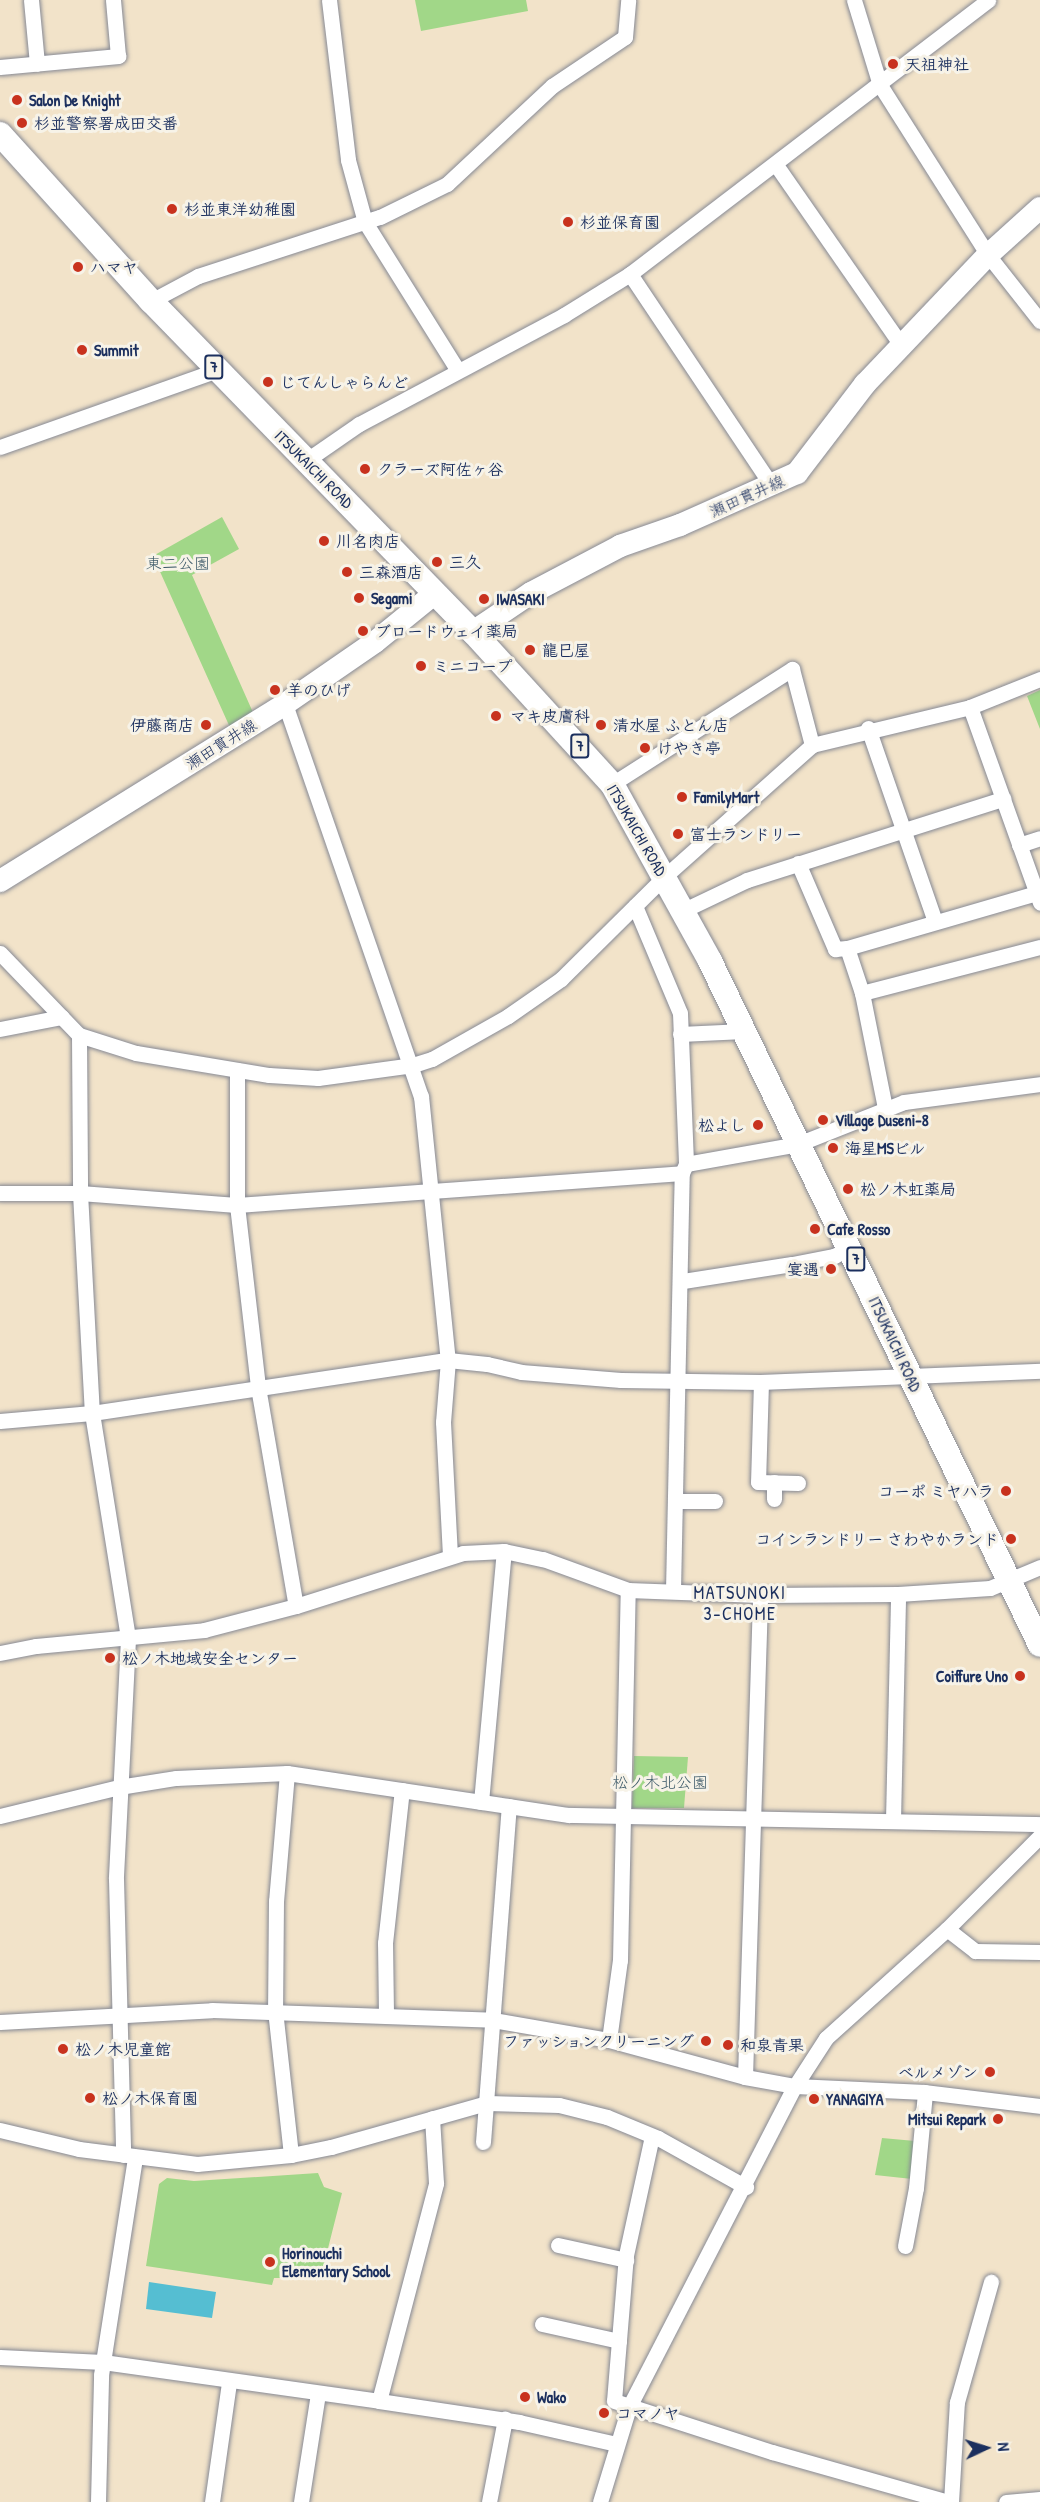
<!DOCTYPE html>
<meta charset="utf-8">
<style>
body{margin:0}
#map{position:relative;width:1040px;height:2502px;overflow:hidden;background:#f2e3c9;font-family:"Patrick Hand","Klee One",sans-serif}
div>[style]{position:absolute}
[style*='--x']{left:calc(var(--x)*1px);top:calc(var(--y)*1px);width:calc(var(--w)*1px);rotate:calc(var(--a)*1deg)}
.green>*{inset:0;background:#a1d788}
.water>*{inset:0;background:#55bed2}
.roads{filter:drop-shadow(0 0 2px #868994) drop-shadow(0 0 2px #868994)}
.street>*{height:15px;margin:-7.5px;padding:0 7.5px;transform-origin:7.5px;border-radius:7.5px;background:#fff}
.secondary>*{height:22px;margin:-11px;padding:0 11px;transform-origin:11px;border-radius:11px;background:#fff}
.primary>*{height:24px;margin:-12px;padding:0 12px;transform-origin:12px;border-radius:12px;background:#fff}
.dots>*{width:16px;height:16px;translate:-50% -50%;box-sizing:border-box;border:3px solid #f7f3e8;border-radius:50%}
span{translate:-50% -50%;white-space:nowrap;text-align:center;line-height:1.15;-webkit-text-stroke:6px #f7f3e8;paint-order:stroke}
.shield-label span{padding:2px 4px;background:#f7f3e8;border:2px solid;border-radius:4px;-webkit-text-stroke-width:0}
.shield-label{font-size:15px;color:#1b2f5e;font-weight:700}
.poi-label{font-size:16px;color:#1b2f5e;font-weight:700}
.left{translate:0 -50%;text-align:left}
.right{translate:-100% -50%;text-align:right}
.street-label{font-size:16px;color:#1b2f5e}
.park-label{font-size:16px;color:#3c5968}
.neighbourhood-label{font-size:18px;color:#1b2f5e;letter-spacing:1.5px}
.north{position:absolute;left:956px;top:2418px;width:60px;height:60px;-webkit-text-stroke:4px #f7f3e8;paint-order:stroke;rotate:86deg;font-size:16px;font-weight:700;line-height:24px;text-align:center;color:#1b2f5e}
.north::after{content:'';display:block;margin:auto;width:21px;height:27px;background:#1b2f5e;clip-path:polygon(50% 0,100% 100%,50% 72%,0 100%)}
</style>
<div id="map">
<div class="green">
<i style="clip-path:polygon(415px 0,526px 0,528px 11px,421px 31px)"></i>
<i style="clip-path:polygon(222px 517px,239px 549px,192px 575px,255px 717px,232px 732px,153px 556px)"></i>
<i style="clip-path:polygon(1040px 690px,1040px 729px,1027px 696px)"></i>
<i style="clip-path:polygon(634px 1756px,688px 1757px,684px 1808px,632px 1808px)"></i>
<i style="clip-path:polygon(882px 2138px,915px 2141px,912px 2179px,875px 2175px)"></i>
<i style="clip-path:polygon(318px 2173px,324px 2187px,342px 2193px,322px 2272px,307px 2278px,274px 2278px,272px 2285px,146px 2266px,159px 2184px,167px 2178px,194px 2181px)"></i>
</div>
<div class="water">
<i style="clip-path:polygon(149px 2282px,216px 2292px,212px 2318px,146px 2309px)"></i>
</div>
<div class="roads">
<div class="street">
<i style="--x:31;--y:0;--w:64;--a:84.6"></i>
<i style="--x:329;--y:0;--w:161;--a:83.2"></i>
<i style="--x:348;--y:160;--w:64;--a:74.7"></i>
<i style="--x:365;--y:222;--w:173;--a:58"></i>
<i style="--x:854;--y:0;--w:89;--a:73"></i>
<i style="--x:880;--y:85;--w:201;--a:57.6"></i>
<i style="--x:988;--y:255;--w:84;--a:51.8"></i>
<i style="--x:0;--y:67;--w:119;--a:-5.3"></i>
<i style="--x:118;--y:56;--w:56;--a:-95.1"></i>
<i style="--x:776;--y:165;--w:221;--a:55.2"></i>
<i style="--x:630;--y:274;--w:255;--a:56.2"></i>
<i style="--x:151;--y:301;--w:53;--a:-28"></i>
<i style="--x:198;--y:276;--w:191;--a:-18"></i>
<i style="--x:380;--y:217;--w:75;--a:-26.2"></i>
<i style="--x:447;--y:184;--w:144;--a:-43"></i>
<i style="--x:552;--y:86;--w:88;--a:-33.9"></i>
<i style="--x:625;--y:37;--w:37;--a:-85"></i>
<i style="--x:0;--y:447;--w:231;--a:-19.5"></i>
<i style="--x:307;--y:460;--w:63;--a:-34.7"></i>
<i style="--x:359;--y:424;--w:232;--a:-28"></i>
<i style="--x:564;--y:315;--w:78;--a:-31.8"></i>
<i style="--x:630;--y:274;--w:451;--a:-37.4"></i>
<i style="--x:285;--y:704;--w:415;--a:70.9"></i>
<i style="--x:421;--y:1096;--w:265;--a:84.2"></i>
<i style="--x:448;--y:1360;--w:62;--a:94.6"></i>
<i style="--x:443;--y:1422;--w:134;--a:87"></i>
<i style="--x:970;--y:707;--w:208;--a:70.3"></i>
<i style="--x:868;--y:728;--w:205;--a:70.9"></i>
<i style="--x:612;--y:784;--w:214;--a:-32.6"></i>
<i style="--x:792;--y:669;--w:79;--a:75.3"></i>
<i style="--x:1019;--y:845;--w:22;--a:-18"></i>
<i style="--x:798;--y:863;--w:94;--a:66.7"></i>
<i style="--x:835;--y:949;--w:12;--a:-5"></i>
<i style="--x:635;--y:906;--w:116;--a:67.2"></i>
<i style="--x:680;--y:1013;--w:151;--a:87.7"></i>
<i style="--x:682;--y:911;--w:72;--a:-25.5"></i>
<i style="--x:747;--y:880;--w:269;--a:-17.6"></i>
<i style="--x:0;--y:953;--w:114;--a:46.1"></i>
<i style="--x:79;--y:1035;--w:60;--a:17.5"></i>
<i style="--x:136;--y:1053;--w:135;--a:9.4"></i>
<i style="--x:269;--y:1075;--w:49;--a:3.5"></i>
<i style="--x:318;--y:1078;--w:96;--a:-7.8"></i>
<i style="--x:413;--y:1065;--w:20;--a:-18"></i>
<i style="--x:432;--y:1059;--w:87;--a:-29.5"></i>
<i style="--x:508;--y:1016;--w:65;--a:-34.9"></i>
<i style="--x:561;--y:979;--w:145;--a:-44.7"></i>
<i style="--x:664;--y:877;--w:198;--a:-41.7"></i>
<i style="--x:812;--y:745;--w:163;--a:-13.5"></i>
<i style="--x:970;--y:707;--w:75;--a:-21.8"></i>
<i style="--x:862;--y:993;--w:184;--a:-14.5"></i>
<i style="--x:0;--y:1029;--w:63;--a:-11"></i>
<i style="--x:680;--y:1034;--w:64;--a:-2.7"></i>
<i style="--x:79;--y:1035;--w:158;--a:89.6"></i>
<i style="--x:80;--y:1193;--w:220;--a:86.9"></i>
<i style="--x:92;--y:1413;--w:229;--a:80.9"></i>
<i style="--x:128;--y:1639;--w:240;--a:92.9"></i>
<i style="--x:116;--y:1879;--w:276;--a:88.5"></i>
<i style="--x:237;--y:1070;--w:135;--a:90"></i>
<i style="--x:237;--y:1205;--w:183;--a:83.4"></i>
<i style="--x:258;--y:1387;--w:222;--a:80.2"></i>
<i style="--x:885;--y:1108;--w:117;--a:-101.3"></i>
<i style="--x:862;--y:993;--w:47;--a:-108.4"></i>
<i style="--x:847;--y:948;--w:197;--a:-16.2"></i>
<i style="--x:0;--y:1193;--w:80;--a:0"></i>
<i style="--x:80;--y:1193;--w:157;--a:4.4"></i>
<i style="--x:237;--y:1205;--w:446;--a:-4.1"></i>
<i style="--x:682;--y:1173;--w:10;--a:-66"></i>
<i style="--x:686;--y:1164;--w:114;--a:-10.1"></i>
<i style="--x:798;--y:1144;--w:114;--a:-21.6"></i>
<i style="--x:904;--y:1102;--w:137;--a:-7.5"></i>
<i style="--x:683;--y:1281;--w:110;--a:-8.9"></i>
<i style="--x:792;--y:1264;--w:43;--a:-10.8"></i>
<i style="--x:834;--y:1256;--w:18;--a:-27"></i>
<i style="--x:761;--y:1382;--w:100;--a:91.7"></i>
<i style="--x:758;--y:1482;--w:40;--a:1.4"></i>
<i style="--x:0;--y:1421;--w:92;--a:-5"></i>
<i style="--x:92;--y:1413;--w:360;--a:-8.5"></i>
<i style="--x:448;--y:1360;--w:39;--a:6"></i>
<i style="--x:487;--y:1364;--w:35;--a:13"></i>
<i style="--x:521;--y:1372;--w:100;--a:4.6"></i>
<i style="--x:621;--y:1380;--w:140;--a:0.8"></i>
<i style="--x:761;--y:1382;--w:279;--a:-2.3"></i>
<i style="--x:774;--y:1499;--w:17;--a:-90"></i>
<i style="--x:677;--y:1501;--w:38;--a:0"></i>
<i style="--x:673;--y:1591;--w:418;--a:-88.8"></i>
<i style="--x:0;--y:1653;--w:37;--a:-11"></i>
<i style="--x:36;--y:1646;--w:169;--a:-5.4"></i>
<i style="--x:204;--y:1630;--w:95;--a:-14.6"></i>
<i style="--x:296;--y:1606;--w:175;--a:-17.6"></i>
<i style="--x:463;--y:1553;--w:41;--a:-2.8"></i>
<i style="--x:504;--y:1551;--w:40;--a:12"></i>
<i style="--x:543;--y:1559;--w:90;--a:20"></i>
<i style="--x:628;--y:1590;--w:132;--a:2.2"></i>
<i style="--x:760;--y:1595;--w:138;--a:-0.4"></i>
<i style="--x:898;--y:1594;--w:92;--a:-3.7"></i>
<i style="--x:990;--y:1588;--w:54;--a:-22.8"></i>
<i style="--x:287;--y:1773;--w:128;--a:94.9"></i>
<i style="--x:276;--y:1901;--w:109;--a:90.5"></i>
<i style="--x:275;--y:2010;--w:146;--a:83.7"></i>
<i style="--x:481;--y:1802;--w:252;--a:-84.8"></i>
<i style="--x:0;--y:1816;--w:122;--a:-13.7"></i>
<i style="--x:119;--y:1787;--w:58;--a:-9"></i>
<i style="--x:176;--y:1778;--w:111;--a:-2.6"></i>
<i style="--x:287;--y:1773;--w:285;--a:8.5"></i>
<i style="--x:569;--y:1815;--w:471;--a:1.1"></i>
<i style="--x:893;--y:1820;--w:226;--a:-88.7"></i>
<i style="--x:947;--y:1929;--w:36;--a:38"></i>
<i style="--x:975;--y:1951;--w:65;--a:0.9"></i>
<i style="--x:386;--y:2013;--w:70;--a:-90.8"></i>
<i style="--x:385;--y:1943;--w:154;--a:-83.7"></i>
<i style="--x:0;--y:2022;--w:212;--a:-3.2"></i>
<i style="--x:212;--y:2010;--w:281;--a:2"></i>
<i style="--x:493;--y:2020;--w:118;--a:9.8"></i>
<i style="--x:609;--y:2040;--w:141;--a:15.2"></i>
<i style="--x:745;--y:2077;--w:51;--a:10.2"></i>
<i style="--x:795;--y:2086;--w:130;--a:2.6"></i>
<i style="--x:925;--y:2092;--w:116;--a:6.9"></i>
<i style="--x:609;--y:2040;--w:81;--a:-82.2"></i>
<i style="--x:620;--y:1960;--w:370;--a:-88.8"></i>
<i style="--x:745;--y:2077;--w:482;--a:-88.2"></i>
<i style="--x:0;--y:2130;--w:81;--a:13.5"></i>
<i style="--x:79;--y:2149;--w:119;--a:7.2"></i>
<i style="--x:197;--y:2164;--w:94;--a:-5.5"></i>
<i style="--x:291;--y:2155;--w:41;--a:-11.3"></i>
<i style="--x:331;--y:2147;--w:162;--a:-15.8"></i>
<i style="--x:487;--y:2103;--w:72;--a:1.6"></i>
<i style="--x:559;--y:2105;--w:49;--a:14"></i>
<i style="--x:607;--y:2117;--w:55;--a:22.4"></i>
<i style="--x:658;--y:2138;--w:101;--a:29.1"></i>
<i style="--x:652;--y:2136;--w:122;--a:102.3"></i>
<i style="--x:626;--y:2255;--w:146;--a:94.7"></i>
<i style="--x:614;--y:2401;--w:166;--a:17.9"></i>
<i style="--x:772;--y:2452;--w:184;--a:15.8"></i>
<i style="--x:483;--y:2142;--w:337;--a:-85.6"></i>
<i style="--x:558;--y:2245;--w:70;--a:12.4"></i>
<i style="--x:905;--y:2246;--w:59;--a:-79.3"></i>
<i style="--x:916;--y:2188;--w:96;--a:-84.6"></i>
<i style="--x:542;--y:2324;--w:79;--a:12.4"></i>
<i style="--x:0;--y:2357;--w:103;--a:2.8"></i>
<i style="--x:103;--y:2362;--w:279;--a:8"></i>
<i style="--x:379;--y:2401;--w:142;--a:8.5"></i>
<i style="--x:519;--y:2422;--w:100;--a:12.7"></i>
<i style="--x:379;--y:2401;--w:225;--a:-75.3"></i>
<i style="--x:436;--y:2183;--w:65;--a:-93.5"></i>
<i style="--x:98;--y:2502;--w:127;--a:-88.6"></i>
<i style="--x:101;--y:2375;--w:221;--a:-81.1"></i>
<i style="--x:212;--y:2502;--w:121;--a:-81.9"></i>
<i style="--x:301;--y:2502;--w:110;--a:-81.1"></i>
<i style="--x:489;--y:2502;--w:85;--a:-79.1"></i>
<i style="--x:600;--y:2502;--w:99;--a:-73"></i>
<i style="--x:629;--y:2407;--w:361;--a:-62.7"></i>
<i style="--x:795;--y:2086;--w:57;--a:-57.1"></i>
<i style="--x:826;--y:2038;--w:163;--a:-42"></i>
<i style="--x:947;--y:1929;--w:132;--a:-45"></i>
<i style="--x:951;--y:2502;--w:100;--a:-86.6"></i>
<i style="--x:957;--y:2402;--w:125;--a:-74.2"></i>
<i style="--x:1006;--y:2502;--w:34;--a:-5"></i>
</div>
<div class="secondary">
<i style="--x:473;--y:632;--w:70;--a:-33.9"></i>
<i style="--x:531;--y:593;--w:101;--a:-27.8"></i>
<i style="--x:620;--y:546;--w:64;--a:-19.3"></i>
<i style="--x:680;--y:525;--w:128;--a:-24"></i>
<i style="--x:797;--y:473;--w:112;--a:-52.6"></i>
<i style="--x:865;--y:384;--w:178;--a:-46.4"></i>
<i style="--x:988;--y:255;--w:70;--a:-42.1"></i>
<i style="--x:0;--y:881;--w:335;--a:-31.8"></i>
<i style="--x:285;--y:704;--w:109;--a:-34.6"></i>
<i style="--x:375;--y:642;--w:76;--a:-39.1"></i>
</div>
<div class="primary">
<i style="--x:0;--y:134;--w:225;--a:47.9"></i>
<i style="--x:151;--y:301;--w:462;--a:45.8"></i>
<i style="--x:473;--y:632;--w:206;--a:47.6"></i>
<i style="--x:612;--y:784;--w:202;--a:61"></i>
<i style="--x:710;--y:961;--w:759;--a:64.24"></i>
</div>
</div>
<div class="dots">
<i style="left:893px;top:64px;background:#c8321e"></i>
<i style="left:17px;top:100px;background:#c8321e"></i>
<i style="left:22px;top:123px;background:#c8321e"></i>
<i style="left:172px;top:209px;background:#c8321e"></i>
<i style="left:568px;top:222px;background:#c8321e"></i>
<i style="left:78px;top:267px;background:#c8321e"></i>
<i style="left:82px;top:350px;background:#c8321e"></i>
<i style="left:268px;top:382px;background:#c8321e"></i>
<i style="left:365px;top:469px;background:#c8321e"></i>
<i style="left:324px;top:541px;background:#c8321e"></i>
<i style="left:437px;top:562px;background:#c8321e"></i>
<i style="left:347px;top:572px;background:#c8321e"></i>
<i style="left:359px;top:598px;background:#c8321e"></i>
<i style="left:484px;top:599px;background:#c8321e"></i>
<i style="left:363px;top:631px;background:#c8321e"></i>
<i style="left:530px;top:650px;background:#c8321e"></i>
<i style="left:421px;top:666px;background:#c8321e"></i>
<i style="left:275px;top:690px;background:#c8321e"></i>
<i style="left:496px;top:716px;background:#c8321e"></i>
<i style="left:206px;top:725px;background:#c8321e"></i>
<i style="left:601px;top:725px;background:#c8321e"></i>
<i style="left:645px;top:748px;background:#c8321e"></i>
<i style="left:682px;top:797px;background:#c8321e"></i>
<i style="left:678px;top:834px;background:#c8321e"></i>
<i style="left:823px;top:1120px;background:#c8321e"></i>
<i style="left:758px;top:1125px;background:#c8321e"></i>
<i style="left:833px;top:1148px;background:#c8321e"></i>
<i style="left:848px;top:1189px;background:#c8321e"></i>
<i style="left:815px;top:1229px;background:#c8321e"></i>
<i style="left:831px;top:1269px;background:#c8321e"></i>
<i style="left:1006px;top:1491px;background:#c8321e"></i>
<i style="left:1011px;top:1539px;background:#c8321e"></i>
<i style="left:110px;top:1658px;background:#c8321e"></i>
<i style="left:1020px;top:1676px;background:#c8321e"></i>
<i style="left:706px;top:2041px;background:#c8321e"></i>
<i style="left:728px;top:2045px;background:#c8321e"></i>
<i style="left:63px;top:2049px;background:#c8321e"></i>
<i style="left:990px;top:2072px;background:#c8321e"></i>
<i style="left:90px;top:2098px;background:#c8321e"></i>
<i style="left:814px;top:2099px;background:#c8321e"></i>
<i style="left:998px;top:2119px;background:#c8321e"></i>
<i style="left:270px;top:2262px;background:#c8321e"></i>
<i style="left:525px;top:2397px;background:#c8321e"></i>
<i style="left:604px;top:2413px;background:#c8321e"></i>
</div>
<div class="shield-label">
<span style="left:214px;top:367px">7</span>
<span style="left:580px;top:746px">7</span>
<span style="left:856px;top:1259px">7</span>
</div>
<div class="poi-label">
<span class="left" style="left:905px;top:64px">天祖神社</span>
<span class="left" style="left:29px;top:100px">Salon De Knight</span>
<span class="left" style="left:34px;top:123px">杉並警察署成田交番</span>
<span class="left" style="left:184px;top:209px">杉並東洋幼稚園</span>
<span class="left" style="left:580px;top:222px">杉並保育園</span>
<span class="left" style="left:90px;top:267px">ハマヤ</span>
<span class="left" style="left:94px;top:350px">Summit</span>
<span class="left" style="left:280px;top:382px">じてんしゃらんど</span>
<span class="left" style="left:377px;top:469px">クラーズ阿佐ヶ谷</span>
<span class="left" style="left:336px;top:541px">川名肉店</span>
<span class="left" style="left:449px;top:562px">三久</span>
<span class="left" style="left:359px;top:572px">三森酒店</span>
<span class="left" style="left:371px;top:598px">Segami</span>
<span class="left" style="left:496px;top:599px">IWASAKI</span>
<span class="left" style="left:375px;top:631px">ブロードウェイ薬局</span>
<span class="left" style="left:542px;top:650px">龍巳屋</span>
<span class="left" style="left:433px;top:666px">ミニコープ</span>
<span class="left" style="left:287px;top:690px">羊のひげ</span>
<span class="left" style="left:510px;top:716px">マキ皮膚科</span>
<span class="right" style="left:194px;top:725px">伊藤商店</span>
<span class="left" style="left:613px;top:725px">清水屋 ふとん店</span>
<span class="left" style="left:657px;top:748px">けやき亭</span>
<span class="left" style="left:694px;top:797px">FamilyMart</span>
<span class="left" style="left:690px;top:834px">富士ランドリー</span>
<span class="left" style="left:835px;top:1120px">Village Duseni-8</span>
<span class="right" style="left:746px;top:1125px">松よし</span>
<span class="left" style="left:845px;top:1148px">海星MSビル</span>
<span class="left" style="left:860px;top:1189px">松ノ木虹薬局</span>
<span class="left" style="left:827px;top:1229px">Cafe Rosso</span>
<span class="right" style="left:819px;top:1269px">宴遇</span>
<span class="right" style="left:994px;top:1491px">コーポ ミヤハラ</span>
<span class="right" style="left:999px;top:1539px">コインランドリー さわやかランド</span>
<span class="left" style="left:122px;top:1658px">松ノ木地域安全センター</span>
<span class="right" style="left:1008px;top:1676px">Coiffure Uno</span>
<span class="right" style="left:694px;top:2041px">ファッションクリーニング</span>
<span class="left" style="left:740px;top:2045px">和泉青果</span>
<span class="left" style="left:75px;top:2049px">松ノ木児童館</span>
<span class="right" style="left:978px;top:2072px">ベルメゾン</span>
<span class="left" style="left:102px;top:2098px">松ノ木保育園</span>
<span class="left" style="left:826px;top:2099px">YANAGIYA</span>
<span class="right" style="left:986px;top:2119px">Mitsui Repark</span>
<span class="left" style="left:282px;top:2262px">Horinouchi<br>Elementary School</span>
<span class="left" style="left:537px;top:2397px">Wako</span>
<span class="left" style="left:616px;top:2413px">コマノヤ</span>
</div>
<div class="street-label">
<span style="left:314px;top:469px;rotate:45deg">ITSUKAICHI ROAD</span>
<span style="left:747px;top:496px;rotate:-24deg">瀬田貫井線</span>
<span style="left:221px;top:744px;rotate:-32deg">瀬田貫井線</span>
<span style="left:637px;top:830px;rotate:60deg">ITSUKAICHI ROAD</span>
<span style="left:895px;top:1344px;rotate:65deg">ITSUKAICHI ROAD</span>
</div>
<div class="park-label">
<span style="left:178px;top:563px">東二公園</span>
<span style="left:660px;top:1782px">松ノ木北公園</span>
</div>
<div class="neighbourhood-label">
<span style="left:740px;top:1604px">MATSUNOKI<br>3-CHOME</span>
</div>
<div class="north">N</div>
</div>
